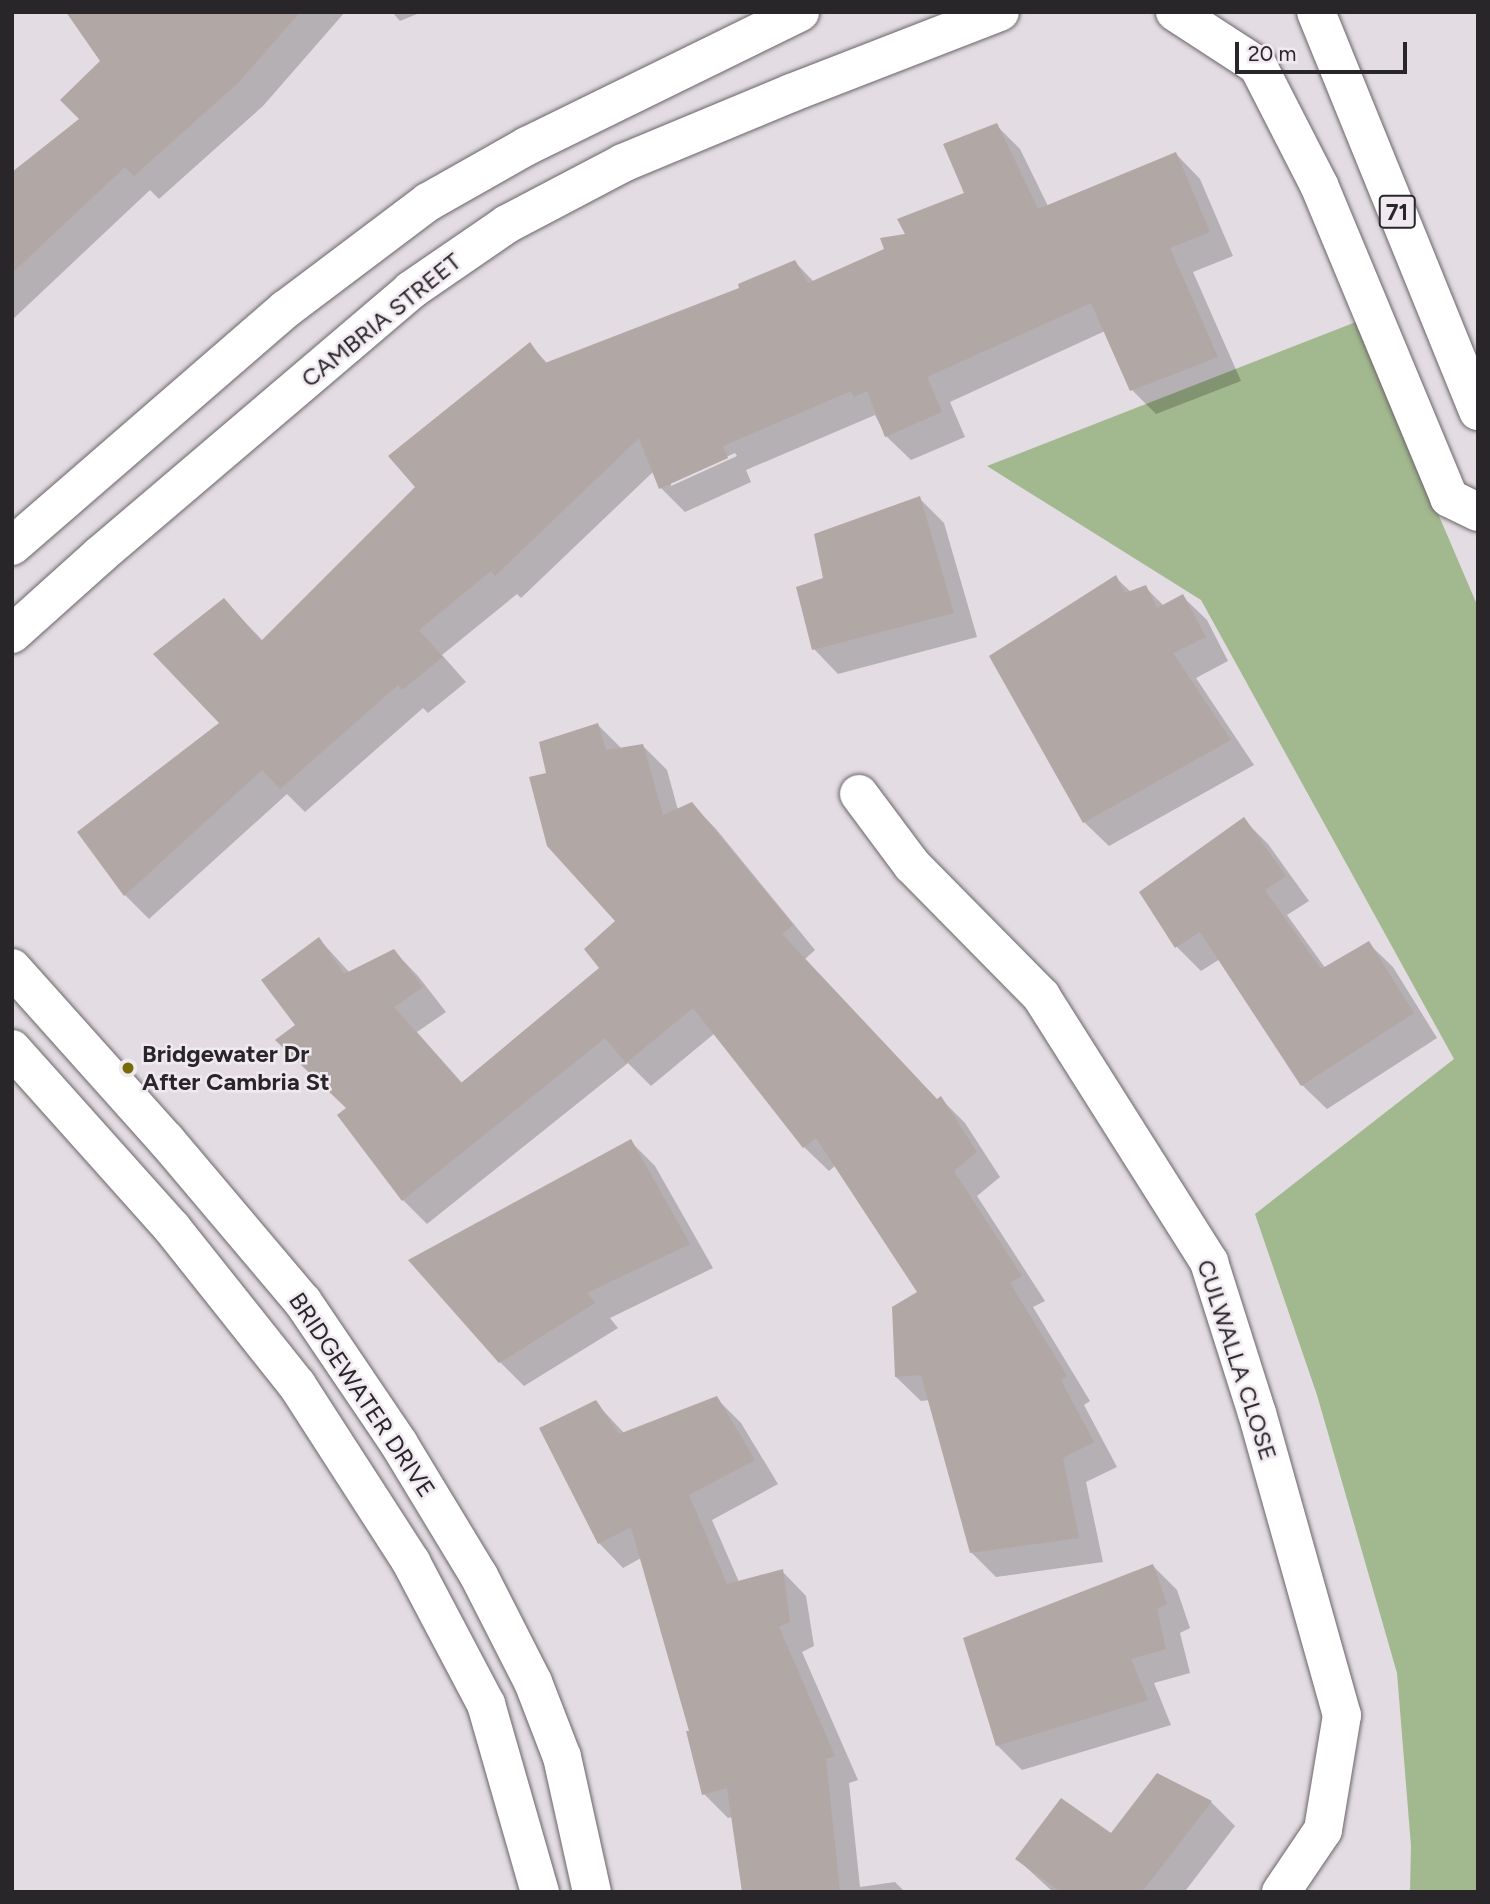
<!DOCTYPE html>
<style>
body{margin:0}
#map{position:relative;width:1490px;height:1904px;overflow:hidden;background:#e3dce2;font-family:Figtree,sans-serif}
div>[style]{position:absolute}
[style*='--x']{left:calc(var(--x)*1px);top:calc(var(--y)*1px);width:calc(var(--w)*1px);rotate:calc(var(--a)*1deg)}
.green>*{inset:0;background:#a2b88e}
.shadow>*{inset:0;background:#0003}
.building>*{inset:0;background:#b1a7a5}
.roads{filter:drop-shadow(0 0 2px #6b656a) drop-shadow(0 0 2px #6b656a)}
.minor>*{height:38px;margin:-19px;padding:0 19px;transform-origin:19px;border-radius:19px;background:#fff}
.tertiary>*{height:38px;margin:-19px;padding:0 19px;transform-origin:19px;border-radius:19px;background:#fff}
.trunk>*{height:38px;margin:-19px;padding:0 19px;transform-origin:19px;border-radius:19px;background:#fff}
.dots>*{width:19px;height:19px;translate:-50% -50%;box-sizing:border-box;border:4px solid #f0e9f0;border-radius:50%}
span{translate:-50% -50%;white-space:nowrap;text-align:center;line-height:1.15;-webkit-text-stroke:5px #f0e9f0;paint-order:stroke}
.shield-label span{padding:2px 5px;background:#f0e9f0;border:2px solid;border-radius:5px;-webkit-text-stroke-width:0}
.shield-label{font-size:23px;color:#292629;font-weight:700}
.street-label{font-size:24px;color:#292629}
.poi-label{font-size:24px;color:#292629;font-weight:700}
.left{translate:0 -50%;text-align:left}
.frame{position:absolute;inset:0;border:14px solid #292629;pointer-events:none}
.scale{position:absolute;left:1235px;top:42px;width:172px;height:32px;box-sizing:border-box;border:4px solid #292629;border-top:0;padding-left:9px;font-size:21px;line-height:24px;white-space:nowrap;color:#292629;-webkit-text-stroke:5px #f0e9f0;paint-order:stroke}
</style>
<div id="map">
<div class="green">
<i style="clip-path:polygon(1356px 322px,1478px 607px,1478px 1892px,1410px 1892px,1411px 1846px,1397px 1673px,1317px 1395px,1255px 1214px,1454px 1059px,1201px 600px,987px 466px)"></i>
</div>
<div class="shadow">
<i style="clip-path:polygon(91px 12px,345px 12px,263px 106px,159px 199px,150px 190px,12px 320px,12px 175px,82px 119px,103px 62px)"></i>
<i style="clip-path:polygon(392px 12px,422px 12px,400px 21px)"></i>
<i style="clip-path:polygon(evenodd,996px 125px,1020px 149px,1048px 206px,1176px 154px,1200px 179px,1233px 256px,1193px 272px,1241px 381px,1156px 414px,1132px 390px,1105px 331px,950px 402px,965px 437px,911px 460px,886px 436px,875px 415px,746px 470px,751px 482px,685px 512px,661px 488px,654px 471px,521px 598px,517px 594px,442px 655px,466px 682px,428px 713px,423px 708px,305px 812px,287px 794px,149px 919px,125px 895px,221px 724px,224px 600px,263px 641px,418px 487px,530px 345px,548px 364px,742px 289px,795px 262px,814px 282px,887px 250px,966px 194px,996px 125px,735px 453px,737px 456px,671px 486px,671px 482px,735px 453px)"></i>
<i style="clip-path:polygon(919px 498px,944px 523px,977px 637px,838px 674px,814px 649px,825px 580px)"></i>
<i style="clip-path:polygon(1115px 577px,1131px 592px,1145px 587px,1164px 606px,1182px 596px,1207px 620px,1228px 661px,1196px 678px,1254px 765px,1109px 846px,1084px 822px)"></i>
<i style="clip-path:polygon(598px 725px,622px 749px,643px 746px,667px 770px,678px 810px,692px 804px,716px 829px,815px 950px,805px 959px,938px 1101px,941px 1099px,965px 1123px,1000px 1177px,977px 1196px,1045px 1301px,1033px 1307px,1090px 1401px,1084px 1405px,1117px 1467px,1086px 1482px,1103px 1562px,996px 1577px,971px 1552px,930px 1400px,921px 1401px,896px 1377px,919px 1293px,836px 1165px,829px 1171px,804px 1147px,715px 1033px,651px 1086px,628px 1063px,427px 1224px,403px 1200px,298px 1025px,319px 939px,350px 973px,394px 951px,418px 976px,446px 1012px,417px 1032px,463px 1084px,602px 969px,617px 921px,548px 775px)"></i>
<i style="clip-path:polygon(1244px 820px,1268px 844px,1309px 901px,1287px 915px,1326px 969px,1368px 943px,1393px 967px,1437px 1038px,1327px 1109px,1302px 1085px,1220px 959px,1201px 971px,1177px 947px,1141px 892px)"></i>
<i style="clip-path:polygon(631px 1142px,655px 1166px,713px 1268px,610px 1318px,618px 1328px,524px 1386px,500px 1362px)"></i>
<i style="clip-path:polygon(716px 1398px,741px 1423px,778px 1484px,712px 1520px,739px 1582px,782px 1571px,806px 1596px,814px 1646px,802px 1652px,858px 1780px,849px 1783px,860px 1887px,895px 1882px,905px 1892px,743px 1892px,733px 1817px,728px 1818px,704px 1794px,691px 1732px,641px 1558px,623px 1568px,599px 1543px,595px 1402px,625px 1434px)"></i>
<i style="clip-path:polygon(1153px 1566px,1177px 1590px,1190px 1628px,1180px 1633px,1190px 1673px,1154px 1683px,1171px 1725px,1022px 1770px,997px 1745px)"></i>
<i style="clip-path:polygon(1211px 1802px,1235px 1826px,1186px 1890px,1188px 1892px,1053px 1892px,1017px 1859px,1111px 1836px)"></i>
</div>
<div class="building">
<i style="clip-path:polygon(66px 12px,300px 12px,239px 82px,134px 176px,125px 167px,12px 273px,12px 172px,79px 119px,60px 100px,100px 61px)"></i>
<i style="clip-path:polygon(997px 123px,1038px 209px,1176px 152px,1210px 232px,1170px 248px,1218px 357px,1130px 391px,1091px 303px,927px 377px,942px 412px,885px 437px,867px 391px,854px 397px,851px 391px,723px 446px,728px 458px,659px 489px,639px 438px,495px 576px,491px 571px,419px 630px,443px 657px,402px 690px,398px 685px,280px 789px,262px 770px,124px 896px,77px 832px,219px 723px,153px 654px,224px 598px,261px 641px,415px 487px,388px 456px,530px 342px,545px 363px,739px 288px,738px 284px,795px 260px,808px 283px,884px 249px,880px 238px,905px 234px,897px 219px,964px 193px,943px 144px)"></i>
<i style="clip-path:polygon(920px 496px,954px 613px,812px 650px,796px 587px,823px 578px,814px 534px)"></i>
<i style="clip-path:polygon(1116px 575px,1125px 593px,1146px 585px,1157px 608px,1183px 594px,1206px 637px,1173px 653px,1231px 740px,1083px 823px,989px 656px)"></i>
<i style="clip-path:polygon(598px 723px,606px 750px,643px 744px,663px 815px,692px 802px,793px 925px,782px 934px,937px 1099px,941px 1096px,977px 1152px,954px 1171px,1022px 1276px,1010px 1283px,1067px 1376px,1061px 1380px,1094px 1442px,1063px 1458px,1079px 1538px,970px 1553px,921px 1375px,895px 1377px,892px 1307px,917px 1292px,816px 1138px,803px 1148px,693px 1008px,626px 1063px,605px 1038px,402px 1201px,337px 1115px,346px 1108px,275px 1040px,295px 1025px,261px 980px,319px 937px,344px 974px,394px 949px,423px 987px,394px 1007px,461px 1083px,599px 968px,584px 949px,615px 921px,547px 846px,529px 777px,546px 773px,539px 742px)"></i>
<i style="clip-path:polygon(1244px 817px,1286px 876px,1265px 890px,1321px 969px,1369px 941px,1414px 1013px,1301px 1086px,1200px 932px,1175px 948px,1139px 892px)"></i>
<i style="clip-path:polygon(631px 1139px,690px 1244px,587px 1293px,595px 1303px,499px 1363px,408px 1260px)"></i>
<i style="clip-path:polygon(717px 1396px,755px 1460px,689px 1495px,727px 1584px,783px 1569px,790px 1622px,779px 1627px,835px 1756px,826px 1759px,840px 1892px,742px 1892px,727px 1788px,702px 1795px,686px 1731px,689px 1731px,631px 1527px,598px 1544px,539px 1428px,596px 1400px,619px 1434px)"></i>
<i style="clip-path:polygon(1153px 1564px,1167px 1604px,1157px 1609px,1166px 1649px,1131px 1659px,1148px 1700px,996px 1746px,963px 1638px)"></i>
<i style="clip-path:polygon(1157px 1773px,1212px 1801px,1142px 1892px,1061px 1892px,1015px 1859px,1061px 1798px,1111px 1833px)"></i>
</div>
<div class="roads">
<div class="minor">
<i style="--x:859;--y:794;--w:89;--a:53.3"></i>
<i style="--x:912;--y:865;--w:184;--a:45.4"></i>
<i style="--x:1041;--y:996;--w:315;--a:57.7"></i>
<i style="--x:1209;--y:1262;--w:158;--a:72.4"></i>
<i style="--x:1257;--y:1413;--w:314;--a:74.3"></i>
<i style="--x:1342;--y:1715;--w:117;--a:99.4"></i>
<i style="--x:1323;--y:1830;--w:75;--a:124.1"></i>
</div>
<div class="tertiary">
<i style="--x:12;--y:546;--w:362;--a:-40.9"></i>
<i style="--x:286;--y:309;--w:178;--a:-37"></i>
<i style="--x:428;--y:202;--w:114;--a:-29.5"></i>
<i style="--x:527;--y:146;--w:304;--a:-26.1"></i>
<i style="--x:12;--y:634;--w:118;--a:-41.9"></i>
<i style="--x:100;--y:555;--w:409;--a:-40.4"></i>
<i style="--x:411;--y:290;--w:116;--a:-34.5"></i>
<i style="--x:507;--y:224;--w:131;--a:-27.7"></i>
<i style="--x:623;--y:163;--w:182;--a:-22.6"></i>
<i style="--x:791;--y:93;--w:224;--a:-21.2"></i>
<i style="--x:12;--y:968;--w:231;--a:48.2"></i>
<i style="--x:166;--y:1140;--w:212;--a:49.8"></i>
<i style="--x:303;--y:1302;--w:171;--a:55.9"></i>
<i style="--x:399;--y:1444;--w:154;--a:58.8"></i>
<i style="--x:479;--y:1576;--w:119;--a:63"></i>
<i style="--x:533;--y:1682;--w:80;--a:68.9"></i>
<i style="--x:562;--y:1757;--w:138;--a:77.5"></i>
<i style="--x:12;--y:1049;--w:240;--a:48.2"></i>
<i style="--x:172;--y:1228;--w:201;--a:51.5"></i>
<i style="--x:297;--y:1385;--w:211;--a:57.2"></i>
<i style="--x:411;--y:1562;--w:161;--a:62.2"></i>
<i style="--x:486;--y:1704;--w:196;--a:74"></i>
</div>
<div class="trunk">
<i style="--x:1175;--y:12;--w:99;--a:33"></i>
<i style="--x:1258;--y:66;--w:134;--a:62.9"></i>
<i style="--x:1319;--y:185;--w:339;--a:67.4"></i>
<i style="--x:1449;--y:498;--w:32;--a:26"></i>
<i style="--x:1316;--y:12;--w:431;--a:67.9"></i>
</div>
</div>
<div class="dots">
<i style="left:128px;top:1068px;background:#766c06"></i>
</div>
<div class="shield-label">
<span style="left:1397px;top:212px">71</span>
</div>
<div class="street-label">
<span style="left:381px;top:320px;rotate:-39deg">CAMBRIA STREET</span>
<span style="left:1237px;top:1360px;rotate:72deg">CULWALLA CLOSE</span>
<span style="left:362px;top:1395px;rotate:56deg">BRIDGEWATER DRIVE</span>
</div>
<div class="poi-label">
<span class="left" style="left:142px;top:1068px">Bridgewater Dr<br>After Cambria St</span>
</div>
<div class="frame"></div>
<div class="scale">20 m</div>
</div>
